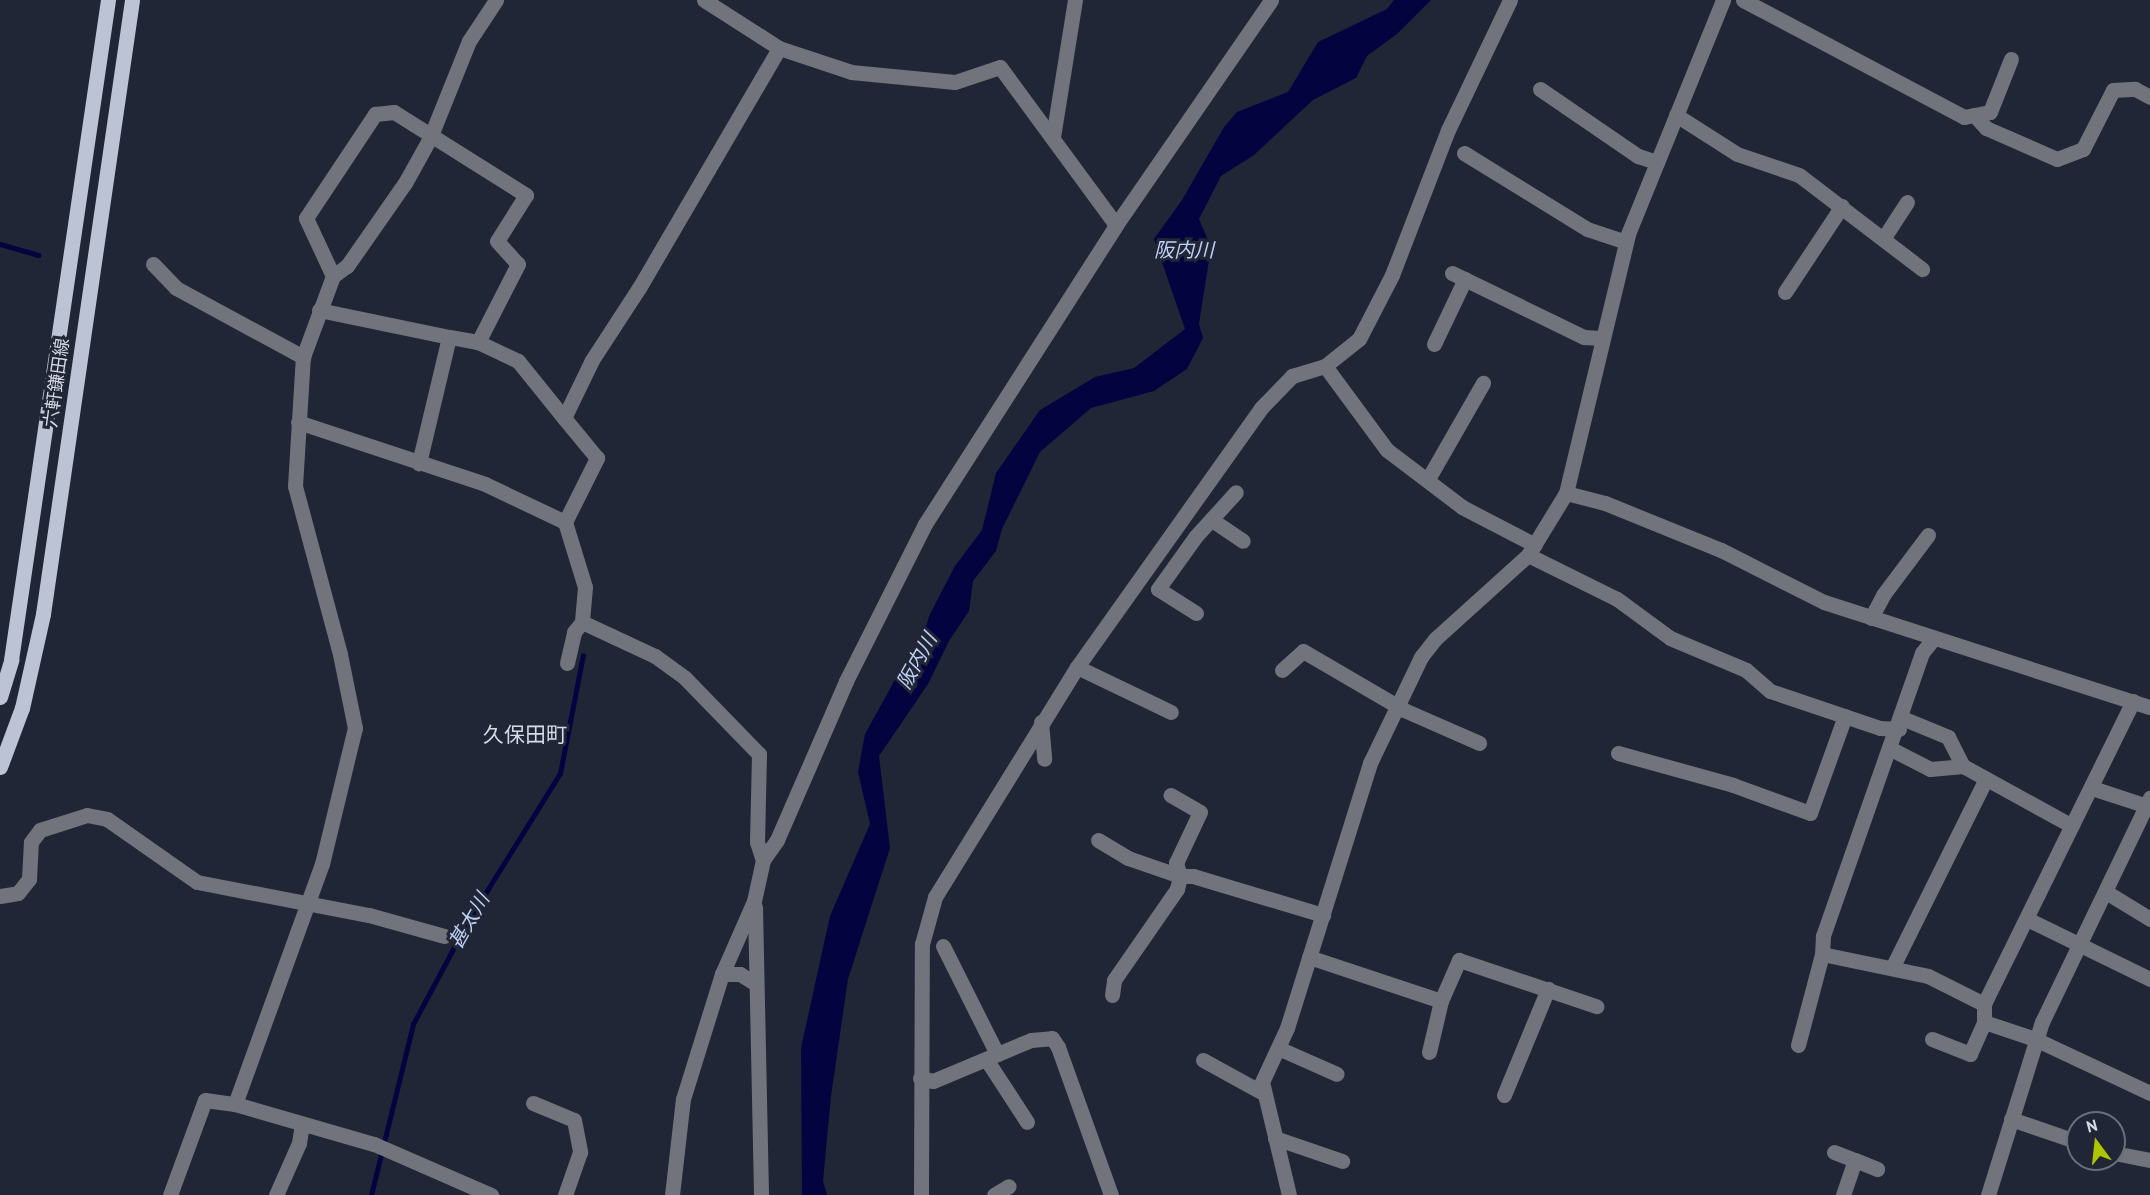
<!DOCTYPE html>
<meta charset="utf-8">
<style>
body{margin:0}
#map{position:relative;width:2150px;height:1195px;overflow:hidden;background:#202635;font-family:"PT Sans","Noto Sans JP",sans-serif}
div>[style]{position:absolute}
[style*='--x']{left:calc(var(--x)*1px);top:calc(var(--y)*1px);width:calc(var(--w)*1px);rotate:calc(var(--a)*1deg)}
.water>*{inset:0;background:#03043f}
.stream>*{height:5px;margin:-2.5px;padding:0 2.5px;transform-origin:2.5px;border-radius:2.5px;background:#03043f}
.minor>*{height:15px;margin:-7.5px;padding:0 7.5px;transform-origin:7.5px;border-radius:7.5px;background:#71747c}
.major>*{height:15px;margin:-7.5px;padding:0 7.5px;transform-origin:7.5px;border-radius:7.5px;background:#bcc3d4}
span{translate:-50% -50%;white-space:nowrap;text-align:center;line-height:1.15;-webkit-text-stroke:6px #202635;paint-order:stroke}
.street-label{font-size:18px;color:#d6dae5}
.water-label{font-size:20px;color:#c0d0f5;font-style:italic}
.quarter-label{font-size:21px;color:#d6dae5}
.north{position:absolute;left:2066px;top:1111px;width:60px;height:60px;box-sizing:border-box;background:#202635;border:2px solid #696e7b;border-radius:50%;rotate:345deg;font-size:16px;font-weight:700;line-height:24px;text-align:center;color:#d6dae5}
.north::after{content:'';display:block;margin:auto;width:21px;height:27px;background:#b0c502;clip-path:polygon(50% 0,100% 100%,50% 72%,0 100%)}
</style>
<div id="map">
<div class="water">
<i style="clip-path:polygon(1394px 0,1431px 0,1397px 34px,1367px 56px,1356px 78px,1313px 100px,1254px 155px,1221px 176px,1199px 219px,1211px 247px,1199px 324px,1203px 338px,1187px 369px,1154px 391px,1091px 408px,1040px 452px,1002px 529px,996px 551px,973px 581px,969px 611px,949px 641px,928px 684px,879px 756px,890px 848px,848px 979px,831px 1096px,823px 1181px,827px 1195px,802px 1195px,801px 1048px,830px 916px,870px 824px,858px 772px,865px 734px,896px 678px,915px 659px,930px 614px,955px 566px,982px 530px,996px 473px,1040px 410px,1095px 377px,1134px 368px,1185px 329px,1154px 239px,1182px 200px,1224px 127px,1237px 112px,1288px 92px,1318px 42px,1387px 9px)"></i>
</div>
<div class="stream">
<i style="--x:0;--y:244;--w:40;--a:16"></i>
<i style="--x:371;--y:1195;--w:176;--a:-76.2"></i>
<i style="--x:413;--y:1024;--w:117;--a:-61.9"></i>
<i style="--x:468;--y:921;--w:174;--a:-58.1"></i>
<i style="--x:560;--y:773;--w:120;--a:-79"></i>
</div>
<div class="minor">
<i style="--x:704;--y:0;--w:89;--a:32.6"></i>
<i style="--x:779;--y:48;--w:76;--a:18.4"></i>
<i style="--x:851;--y:72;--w:104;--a:5.5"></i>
<i style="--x:955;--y:82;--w:47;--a:-18.4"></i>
<i style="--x:1000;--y:67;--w:196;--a:53.7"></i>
<i style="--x:1743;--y:0;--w:250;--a:27.9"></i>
<i style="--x:1964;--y:117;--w:26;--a:-11"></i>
<i style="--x:1990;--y:112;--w:57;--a:-68.4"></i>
<i style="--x:1540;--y:89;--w:119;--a:34.4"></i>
<i style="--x:1638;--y:156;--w:20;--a:18"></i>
<i style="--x:1676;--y:115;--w:72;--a:32.6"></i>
<i style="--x:1737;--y:154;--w:65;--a:18.7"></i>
<i style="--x:1799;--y:175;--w:155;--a:37.4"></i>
<i style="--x:1974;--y:115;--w:18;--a:47"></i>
<i style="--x:1986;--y:128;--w:77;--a:23.6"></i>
<i style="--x:2057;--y:159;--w:28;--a:-21"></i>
<i style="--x:2083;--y:149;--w:66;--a:-63"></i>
<i style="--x:2113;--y:90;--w:22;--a:-3"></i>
<i style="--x:2135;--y:89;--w:17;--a:28"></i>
<i style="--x:1053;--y:137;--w:139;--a:-80.9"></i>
<i style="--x:1464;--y:153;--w:145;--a:31.7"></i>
<i style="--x:1587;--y:229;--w:41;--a:18.4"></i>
<i style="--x:1883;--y:239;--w:44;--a:-57"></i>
<i style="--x:153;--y:264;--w:33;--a:46"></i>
<i style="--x:176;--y:288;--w:145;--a:28.5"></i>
<i style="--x:1452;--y:273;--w:147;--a:25.9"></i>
<i style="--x:1584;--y:337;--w:17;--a:3"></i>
<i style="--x:333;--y:276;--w:64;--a:-115"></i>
<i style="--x:306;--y:218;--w:125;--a:-56.4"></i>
<i style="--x:375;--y:114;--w:19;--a:-6"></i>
<i style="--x:394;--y:112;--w:156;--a:32.2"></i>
<i style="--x:526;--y:195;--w:54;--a:122.2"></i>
<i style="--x:497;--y:241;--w:31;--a:48"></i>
<i style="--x:518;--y:264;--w:88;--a:117.1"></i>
<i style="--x:478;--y:342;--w:29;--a:-170"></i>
<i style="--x:449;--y:337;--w:130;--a:103.4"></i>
<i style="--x:1785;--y:292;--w:103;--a:-56.5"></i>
<i style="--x:319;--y:310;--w:133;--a:11.7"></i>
<i style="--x:478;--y:342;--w:44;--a:25.4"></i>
<i style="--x:518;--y:361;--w:73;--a:51.1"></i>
<i style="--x:1434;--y:344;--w:72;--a:-64.5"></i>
<i style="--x:1325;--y:366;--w:104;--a:53.6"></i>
<i style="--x:1387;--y:450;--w:94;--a:37.2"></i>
<i style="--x:1462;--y:507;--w:82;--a:27.5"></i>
<i style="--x:298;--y:422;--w:197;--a:18.3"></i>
<i style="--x:485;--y:484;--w:89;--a:25.4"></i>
<i style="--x:565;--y:522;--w:68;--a:72.9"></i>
<i style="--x:585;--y:587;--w:35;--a:95"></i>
<i style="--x:582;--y:622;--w:81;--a:25"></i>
<i style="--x:655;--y:656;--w:37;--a:36"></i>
<i style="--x:685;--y:678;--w:106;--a:45.8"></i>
<i style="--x:759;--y:754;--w:88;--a:91.3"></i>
<i style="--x:757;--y:842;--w:19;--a:72"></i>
<i style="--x:1428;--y:479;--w:111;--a:-60.2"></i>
<i style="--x:1566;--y:493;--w:40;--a:14.4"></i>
<i style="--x:1605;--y:503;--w:125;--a:22.1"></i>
<i style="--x:1721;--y:550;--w:115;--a:26.8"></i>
<i style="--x:1824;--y:602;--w:342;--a:17.9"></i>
<i style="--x:1212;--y:520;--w:37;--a:34"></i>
<i style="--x:565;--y:522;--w:72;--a:-63.4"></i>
<i style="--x:597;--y:458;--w:52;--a:-129.5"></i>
<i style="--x:564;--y:418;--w:64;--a:-64.2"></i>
<i style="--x:592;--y:360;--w:86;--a:-56.9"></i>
<i style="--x:639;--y:288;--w:278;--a:-59.7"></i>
<i style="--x:1528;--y:555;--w:99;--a:26.3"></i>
<i style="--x:1617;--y:599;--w:66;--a:36.3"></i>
<i style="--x:1670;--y:638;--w:82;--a:22.8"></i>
<i style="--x:1746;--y:670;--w:32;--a:41"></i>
<i style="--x:1770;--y:691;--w:116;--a:18.6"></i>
<i style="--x:1880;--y:728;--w:19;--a:3"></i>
<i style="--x:1196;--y:613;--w:45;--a:-147.7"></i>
<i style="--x:1158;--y:589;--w:65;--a:-54.4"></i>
<i style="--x:1196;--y:536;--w:59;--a:-47.7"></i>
<i style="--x:1871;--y:618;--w:26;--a:-62"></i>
<i style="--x:1883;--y:595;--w:75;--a:-53.1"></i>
<i style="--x:1934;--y:638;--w:19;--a:129"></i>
<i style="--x:1922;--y:653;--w:300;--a:109.3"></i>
<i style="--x:1823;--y:936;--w:18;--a:93"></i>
<i style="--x:1822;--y:954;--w:108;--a:11.7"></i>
<i style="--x:1928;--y:976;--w:63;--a:26.6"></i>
<i style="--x:567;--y:663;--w:32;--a:-77"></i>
<i style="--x:574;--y:632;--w:13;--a:-51"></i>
<i style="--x:1077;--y:667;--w:104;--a:25.6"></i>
<i style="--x:1282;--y:670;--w:28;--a:-42"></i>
<i style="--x:1303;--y:651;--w:117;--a:30.3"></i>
<i style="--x:1404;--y:710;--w:82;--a:23.7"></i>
<i style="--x:2133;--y:701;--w:338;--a:116.2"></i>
<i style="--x:1984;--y:1004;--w:18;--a:90"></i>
<i style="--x:1984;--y:1022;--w:54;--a:18.4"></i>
<i style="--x:2035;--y:1039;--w:127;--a:25.2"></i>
<i style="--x:1902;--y:718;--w:50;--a:22.4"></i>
<i style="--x:1948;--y:737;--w:33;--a:63"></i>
<i style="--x:1041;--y:722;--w:37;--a:85"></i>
<i style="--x:1891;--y:749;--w:44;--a:27.1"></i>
<i style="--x:1930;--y:769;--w:33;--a:-5"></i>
<i style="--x:1963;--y:766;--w:124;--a:28.8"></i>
<i style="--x:1618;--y:753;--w:119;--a:15.5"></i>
<i style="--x:1733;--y:785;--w:82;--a:20"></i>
<i style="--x:1810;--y:813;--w:103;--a:-70.2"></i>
<i style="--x:2092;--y:788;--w:61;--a:18.1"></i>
<i style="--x:1098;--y:840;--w:35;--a:31"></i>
<i style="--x:1128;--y:858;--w:55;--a:19.1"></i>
<i style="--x:1180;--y:876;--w:13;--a:0"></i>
<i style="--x:1193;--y:876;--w:136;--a:16.7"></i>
<i style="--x:2106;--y:892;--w:52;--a:31.5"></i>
<i style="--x:0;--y:896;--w:18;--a:-9"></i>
<i style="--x:18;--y:893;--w:18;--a:-52"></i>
<i style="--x:29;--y:879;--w:37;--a:-87"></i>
<i style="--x:31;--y:842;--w:15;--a:-53"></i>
<i style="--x:40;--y:830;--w:49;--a:-17.7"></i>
<i style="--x:87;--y:815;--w:20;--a:11"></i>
<i style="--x:107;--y:819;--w:110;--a:35"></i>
<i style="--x:197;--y:882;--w:175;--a:10.9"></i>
<i style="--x:369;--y:915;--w:78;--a:15.6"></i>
<i style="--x:755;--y:907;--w:288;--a:88.8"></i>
<i style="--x:2027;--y:919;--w:137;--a:26"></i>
<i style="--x:943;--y:946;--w:121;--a:63.4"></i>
<i style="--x:1309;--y:957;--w:139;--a:18.4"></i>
<i style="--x:1441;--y:1001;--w:45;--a:-66.3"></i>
<i style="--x:1459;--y:960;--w:145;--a:18.6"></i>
<i style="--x:1893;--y:966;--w:209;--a:-63.6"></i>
<i style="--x:722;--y:974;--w:18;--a:0"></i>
<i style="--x:740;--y:974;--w:19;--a:32"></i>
<i style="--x:1112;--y:995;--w:15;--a:-82"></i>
<i style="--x:1114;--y:980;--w:111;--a:-55.3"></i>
<i style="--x:1177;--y:889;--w:13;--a:-77"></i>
<i style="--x:1180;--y:876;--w:14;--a:-107"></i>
<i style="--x:1176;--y:863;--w:56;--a:-64.8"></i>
<i style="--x:1200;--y:812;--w:34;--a:-150"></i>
<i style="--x:1932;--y:1039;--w:41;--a:21.5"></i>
<i style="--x:1970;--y:1054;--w:35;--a:-66"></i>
<i style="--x:1798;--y:1045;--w:94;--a:-75.2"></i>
<i style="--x:1278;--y:1048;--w:64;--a:23.8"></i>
<i style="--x:1429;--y:1052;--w:52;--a:-76.8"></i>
<i style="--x:986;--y:1059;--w:75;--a:56.9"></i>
<i style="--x:1203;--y:1060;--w:68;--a:28.8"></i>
<i style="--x:920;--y:1078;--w:13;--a:13"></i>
<i style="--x:933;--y:1081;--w:106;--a:-22.7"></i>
<i style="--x:1031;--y:1040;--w:21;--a:-5"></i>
<i style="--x:1052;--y:1038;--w:11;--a:56"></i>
<i style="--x:1058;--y:1047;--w:157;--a:70.3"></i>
<i style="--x:1504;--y:1095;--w:115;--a:-67.5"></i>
<i style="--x:533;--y:1103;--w:44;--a:22.5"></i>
<i style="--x:574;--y:1120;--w:33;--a:79"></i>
<i style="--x:580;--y:1152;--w:46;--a:109.2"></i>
<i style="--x:235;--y:1104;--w:255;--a:-70.1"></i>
<i style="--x:322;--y:864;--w:140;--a:-76.4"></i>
<i style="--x:355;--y:728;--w:76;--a:-101.5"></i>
<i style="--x:340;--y:654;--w:174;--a:-105"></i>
<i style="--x:295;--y:486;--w:129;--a:-86.5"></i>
<i style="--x:303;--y:357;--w:86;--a:-69.7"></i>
<i style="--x:333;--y:276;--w:17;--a:-36"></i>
<i style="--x:347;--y:266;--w:101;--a:-55.1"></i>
<i style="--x:405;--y:183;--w:51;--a:-60.9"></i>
<i style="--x:430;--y:138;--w:105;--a:-68.1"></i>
<i style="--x:469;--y:41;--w:49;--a:-56.6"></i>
<i style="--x:2011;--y:1119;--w:71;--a:18.9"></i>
<i style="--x:1275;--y:1138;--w:71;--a:18.9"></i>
<i style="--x:1834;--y:1152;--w:22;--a:21"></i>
<i style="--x:1855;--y:1160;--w:37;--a:109"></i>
<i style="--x:2114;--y:1153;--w:37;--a:11"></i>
<i style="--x:1855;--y:1160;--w:24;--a:22"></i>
<i style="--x:170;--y:1195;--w:101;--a:-69.8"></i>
<i style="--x:205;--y:1100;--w:30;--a:8"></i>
<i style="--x:235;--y:1104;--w:145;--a:16.1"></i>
<i style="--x:374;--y:1144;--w:128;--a:23.6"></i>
<i style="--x:276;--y:1195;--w:57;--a:-66.1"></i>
<i style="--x:299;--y:1143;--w:19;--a:-81"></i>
<i style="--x:672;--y:1195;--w:97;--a:-83.5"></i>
<i style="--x:683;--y:1099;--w:131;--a:-72.7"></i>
<i style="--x:722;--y:974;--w:80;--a:-66.3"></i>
<i style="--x:754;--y:901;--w:42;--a:-77.6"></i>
<i style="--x:763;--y:860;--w:24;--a:-55"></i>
<i style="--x:777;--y:840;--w:173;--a:-66.5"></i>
<i style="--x:846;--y:681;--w:176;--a:-63.3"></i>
<i style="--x:925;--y:524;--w:355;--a:-57.4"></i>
<i style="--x:1116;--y:225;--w:273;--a:-55.4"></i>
<i style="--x:921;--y:1195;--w:251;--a:-89.8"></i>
<i style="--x:922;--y:944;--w:49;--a:-74.5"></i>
<i style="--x:935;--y:897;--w:270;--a:-58.3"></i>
<i style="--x:1077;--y:667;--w:318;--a:-54.6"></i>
<i style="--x:1261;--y:408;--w:45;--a:-45.9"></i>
<i style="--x:1292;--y:376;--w:34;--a:-17"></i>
<i style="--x:1325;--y:366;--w:43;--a:-38.5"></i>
<i style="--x:1359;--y:339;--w:72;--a:-62.7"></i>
<i style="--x:1392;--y:275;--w:155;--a:-68.9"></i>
<i style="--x:1448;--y:130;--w:144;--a:-64.5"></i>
<i style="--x:994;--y:1195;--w:17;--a:-31"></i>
<i style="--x:1289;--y:1195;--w:116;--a:-103.4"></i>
<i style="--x:1262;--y:1082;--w:60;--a:-65.2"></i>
<i style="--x:1287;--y:1028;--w:278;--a:-72.6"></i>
<i style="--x:1370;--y:763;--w:118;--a:-64.3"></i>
<i style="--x:1421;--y:657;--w:23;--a:-52"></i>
<i style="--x:1435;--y:639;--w:125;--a:-42.1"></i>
<i style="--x:1528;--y:555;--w:73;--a:-58.5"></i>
<i style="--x:1566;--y:493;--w:266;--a:-76.5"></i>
<i style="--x:1628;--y:234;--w:253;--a:-67.9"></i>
<i style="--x:1988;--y:1195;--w:181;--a:-72.7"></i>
<i style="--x:2042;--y:1022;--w:249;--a:-64.3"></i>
</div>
<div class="major">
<i style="--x:0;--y:697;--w:39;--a:-73"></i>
<i style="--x:11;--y:660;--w:667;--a:-81.64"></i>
<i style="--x:0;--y:767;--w:63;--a:-69.6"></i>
<i style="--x:22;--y:708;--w:96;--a:-77.4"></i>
<i style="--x:43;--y:614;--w:620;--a:-81.75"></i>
</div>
<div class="street-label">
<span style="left:57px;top:383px;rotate:-82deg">六軒鎌田線</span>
</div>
<div class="water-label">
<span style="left:1184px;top:250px">阪内川</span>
<span style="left:917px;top:661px;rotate:-61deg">阪内川</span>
<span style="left:469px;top:921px;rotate:-60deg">甚太川</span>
</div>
<div class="quarter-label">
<span style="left:525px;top:735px">久保田町</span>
</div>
<div class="north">N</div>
</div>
